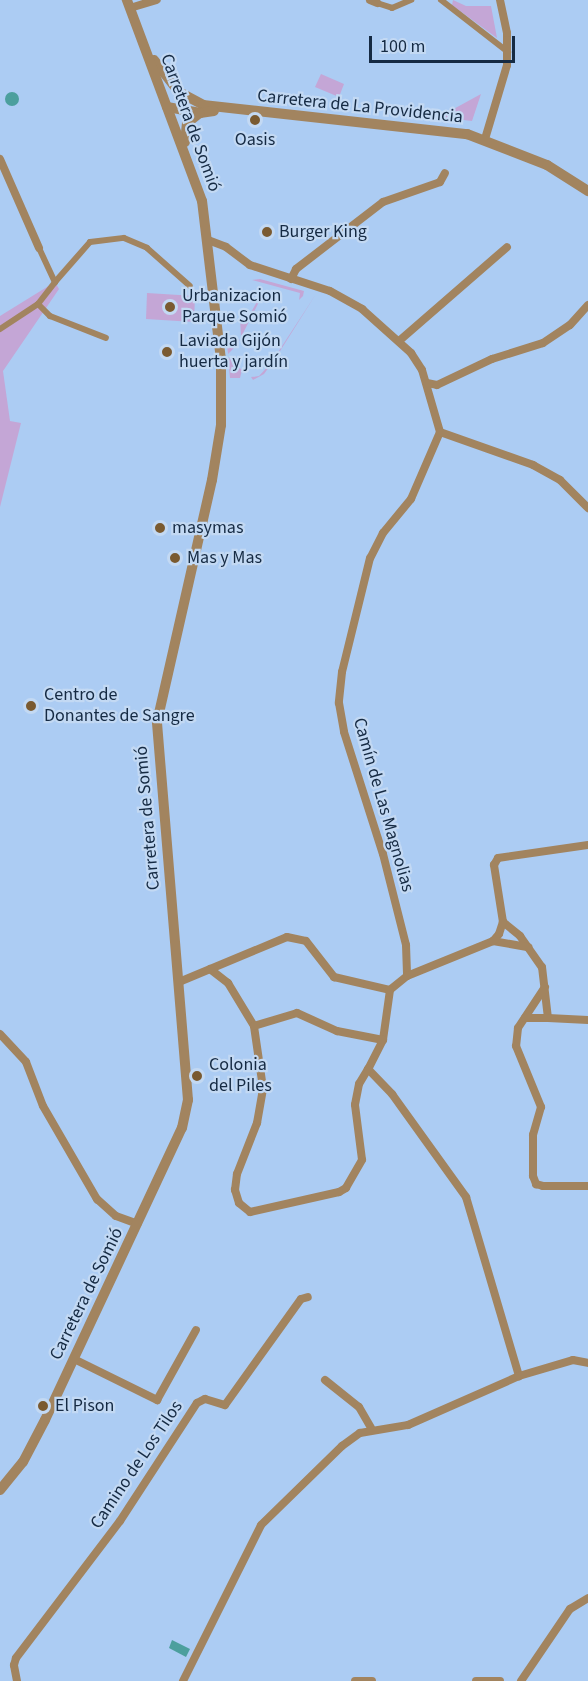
<!DOCTYPE html>
<meta charset="utf-8">
<style>
body{margin:0}
#map{position:relative;width:588px;height:1681px;overflow:hidden;background:#acccf3;font-family:"Source Sans 3",sans-serif}
div>[style]{position:absolute}
[style*='--x']{left:calc(var(--x)*1px);top:calc(var(--y)*1px);width:calc(var(--w)*1px);rotate:calc(var(--a)*1deg)}
.green>*{inset:0;background:#c4a6d6}
.water>*{inset:0;background:#4c9f9d}
.round{border-radius:50%}
.pedestrian>*{height:6px;margin:-3px;padding:0 3px;transform-origin:3px;border-radius:3px;background:#a2845f}
.minor>*{height:8px;margin:-4px;padding:0 4px;transform-origin:4px;border-radius:4px;background:#a2845f}
.tertiary>*{height:10px;margin:-5px;padding:0 5px;transform-origin:5px;border-radius:5px;background:#a2845f}
.dots>*{width:16px;height:16px;translate:-50% -50%;box-sizing:border-box;border:3px solid #c3d9f3;border-radius:50%}
span{translate:-50% -50%;white-space:nowrap;text-align:center;line-height:1.15;-webkit-text-stroke:4.5px #c3d9f3;paint-order:stroke}
.street-label{font-size:18px;color:#152a43}
.poi-label{font-size:18px;color:#152a43}
.left{translate:0 -50%;text-align:left}
.scale{position:absolute;left:369px;top:36px;width:146px;height:27px;box-sizing:border-box;border:3px solid #152a43;border-top:0;padding-left:8px;font-size:18px;line-height:21px;white-space:nowrap;color:#152a43;-webkit-text-stroke:4px #c3d9f3;paint-order:stroke}
</style>
<div id="map">
<div class="green">
<i style="clip-path:polygon(453px 0,466px 6px,491px 6px,497px 38px,452px 5px)"></i>
<i style="clip-path:polygon(321px 74px,344px 84px,339px 97px,315px 87px)"></i>
<i style="clip-path:polygon(481px 94px,472px 121px,439px 117px)"></i>
<i style="clip-path:polygon(260px 279px,304px 291px,303px 296px,299px 300px,300px 293px,252px 280px)"></i>
<i style="clip-path:polygon(55px 282px,59px 289px,3px 371px,10px 421px,21px 423px,0 507px,0 316px)"></i>
<i style="clip-path:polygon(147px 293px,195px 296px,194px 322px,146px 319px)"></i>
<i style="clip-path:polygon(316px 294px,275px 359px,264px 374px,253px 380px,251px 377px,259px 376px,271px 363px)"></i>
<i style="clip-path:polygon(254px 296px,260px 300px,237px 345px,228px 354px,227px 345px,237px 344px,241px 337px,240px 317px,246px 321px,258px 300px)"></i>
<i style="clip-path:polygon(228px 357px,242px 370px,240px 378px,230px 378px)"></i>
</div>
<div class="water">
<i class="round" style="left:5px;top:92px;width:14px;height:14px"></i>
<i style="clip-path:polygon(172px 1640px,190px 1649px,186px 1657px,169px 1648px)"></i>
</div>
<div class="pedestrian">
<i style="--x:441;--y:0;--w:85;--a:37.8"></i>
<i style="--x:377;--y:3;--w:16;--a:18"></i>
<i style="--x:392;--y:8;--w:21;--a:-23"></i>
<i style="--x:39;--y:248;--w:38;--a:65"></i>
<i style="--x:55;--y:282;--w:53;--a:-48.8"></i>
<i style="--x:90;--y:242;--w:34;--a:-7"></i>
<i style="--x:124;--y:238;--w:25;--a:23"></i>
<i style="--x:147;--y:248;--w:57;--a:41.5"></i>
<i style="--x:38;--y:304;--w:17;--a:45"></i>
<i style="--x:50;--y:316;--w:60;--a:21.4"></i>
<i style="--x:0;--y:329;--w:45;--a:-33.3"></i>
<i style="--x:38;--y:304;--w:28;--a:-52"></i>
</div>
<div class="minor">
<i style="--x:370;--y:0;--w:8;--a:23"></i>
<i style="--x:130;--y:8;--w:28;--a:-17"></i>
<i style="--x:485;--y:139;--w:77;--a:-73.4"></i>
<i style="--x:507;--y:65;--w:32;--a:-90"></i>
<i style="--x:507;--y:33;--w:34;--a:-102"></i>
<i style="--x:0;--y:159;--w:97;--a:66.3"></i>
<i style="--x:208;--y:240;--w:19;--a:21"></i>
<i style="--x:226;--y:247;--w:30;--a:37"></i>
<i style="--x:250;--y:265;--w:84;--a:18"></i>
<i style="--x:330;--y:291;--w:37;--a:29"></i>
<i style="--x:362;--y:309;--w:66;--a:41.9"></i>
<i style="--x:411;--y:353;--w:20;--a:57"></i>
<i style="--x:422;--y:370;--w:65;--a:73.8"></i>
<i style="--x:440;--y:432;--w:73;--a:113.4"></i>
<i style="--x:411;--y:499;--w:44;--a:129.5"></i>
<i style="--x:383;--y:533;--w:28;--a:117"></i>
<i style="--x:370;--y:558;--w:117;--a:103.8"></i>
<i style="--x:342;--y:672;--w:31;--a:96"></i>
<i style="--x:339;--y:703;--w:29;--a:80"></i>
<i style="--x:344;--y:732;--w:128;--a:72.3"></i>
<i style="--x:383;--y:854;--w:94;--a:75.8"></i>
<i style="--x:406;--y:945;--w:31;--a:88"></i>
<i style="--x:407;--y:976;--w:22;--a:141"></i>
<i style="--x:390;--y:990;--w:50;--a:98"></i>
<i style="--x:383;--y:1040;--w:33;--a:117"></i>
<i style="--x:368;--y:1069;--w:35;--a:46"></i>
<i style="--x:392;--y:1094;--w:127;--a:54.3"></i>
<i style="--x:466;--y:1197;--w:187;--a:73.5"></i>
<i style="--x:291;--y:279;--w:11;--a:-63"></i>
<i style="--x:296;--y:269;--w:110;--a:-37.6"></i>
<i style="--x:383;--y:202;--w:60;--a:-19.3"></i>
<i style="--x:440;--y:182;--w:10;--a:-61"></i>
<i style="--x:399;--y:341;--w:143;--a:-41"></i>
<i style="--x:427;--y:383;--w:10;--a:11"></i>
<i style="--x:437;--y:385;--w:61;--a:-25.3"></i>
<i style="--x:492;--y:359;--w:53;--a:-17.4"></i>
<i style="--x:543;--y:343;--w:32;--a:-34"></i>
<i style="--x:570;--y:325;--w:27;--a:-48"></i>
<i style="--x:440;--y:432;--w:99;--a:19.5"></i>
<i style="--x:533;--y:465;--w:31;--a:29"></i>
<i style="--x:560;--y:480;--w:40;--a:45"></i>
<i style="--x:503;--y:922;--w:22;--a:39"></i>
<i style="--x:520;--y:936;--w:38;--a:55"></i>
<i style="--x:542;--y:967;--w:51;--a:83.3"></i>
<i style="--x:548;--y:1018;--w:40;--a:2.9"></i>
<i style="--x:493;--y:941;--w:36;--a:10"></i>
<i style="--x:210;--y:969;--w:23;--a:38"></i>
<i style="--x:228;--y:983;--w:50;--a:58.8"></i>
<i style="--x:407;--y:976;--w:93;--a:-22.1"></i>
<i style="--x:493;--y:941;--w:9;--a:-49"></i>
<i style="--x:499;--y:934;--w:13;--a:-72"></i>
<i style="--x:503;--y:922;--w:58;--a:-99"></i>
<i style="--x:494;--y:865;--w:8;--a:-60"></i>
<i style="--x:498;--y:858;--w:91;--a:-8.2"></i>
<i style="--x:179;--y:982;--w:117;--a:-22.6"></i>
<i style="--x:287;--y:937;--w:19;--a:12"></i>
<i style="--x:306;--y:941;--w:46;--a:52.1"></i>
<i style="--x:334;--y:977;--w:57;--a:13.1"></i>
<i style="--x:545;--y:987;--w:49;--a:123.4"></i>
<i style="--x:518;--y:1028;--w:18;--a:96"></i>
<i style="--x:516;--y:1046;--w:66;--a:67.7"></i>
<i style="--x:541;--y:1107;--w:29;--a:106"></i>
<i style="--x:533;--y:1135;--w:41;--a:90"></i>
<i style="--x:533;--y:1176;--w:9;--a:69"></i>
<i style="--x:536;--y:1184;--w:7;--a:16"></i>
<i style="--x:543;--y:1186;--w:45;--a:0"></i>
<i style="--x:525;--y:1018;--w:23;--a:0"></i>
<i style="--x:0;--y:1034;--w:38;--a:47"></i>
<i style="--x:26;--y:1062;--w:47;--a:68.9"></i>
<i style="--x:43;--y:1106;--w:108;--a:59.9"></i>
<i style="--x:97;--y:1199;--w:25;--a:42"></i>
<i style="--x:116;--y:1216;--w:23;--a:20"></i>
<i style="--x:368;--y:1069;--w:17;--a:121"></i>
<i style="--x:359;--y:1084;--w:21;--a:101"></i>
<i style="--x:355;--y:1105;--w:55;--a:82.7"></i>
<i style="--x:362;--y:1160;--w:32;--a:120"></i>
<i style="--x:346;--y:1188;--w:8;--a:150"></i>
<i style="--x:339;--y:1192;--w:91;--a:167.3"></i>
<i style="--x:250;--y:1212;--w:14;--a:-141"></i>
<i style="--x:239;--y:1203;--w:14;--a:-107"></i>
<i style="--x:235;--y:1190;--w:16;--a:-83"></i>
<i style="--x:237;--y:1174;--w:55;--a:-68.6"></i>
<i style="--x:257;--y:1123;--w:36;--a:-80"></i>
<i style="--x:263;--y:1088;--w:63;--a:-98.3"></i>
<i style="--x:254;--y:1026;--w:45;--a:-16.8"></i>
<i style="--x:297;--y:1013;--w:44;--a:24.2"></i>
<i style="--x:337;--y:1031;--w:47;--a:11.1"></i>
<i style="--x:74;--y:1359;--w:93;--a:26.3"></i>
<i style="--x:157;--y:1400;--w:80;--a:-60.9"></i>
<i style="--x:325;--y:1380;--w:43;--a:38.5"></i>
<i style="--x:359;--y:1407;--w:24;--a:60"></i>
<i style="--x:17;--y:1681;--w:16;--a:-101"></i>
<i style="--x:14;--y:1665;--w:7;--a:-74"></i>
<i style="--x:16;--y:1658;--w:172;--a:-52.8"></i>
<i style="--x:120;--y:1521;--w:141;--a:-56.9"></i>
<i style="--x:197;--y:1403;--w:9;--a:-27"></i>
<i style="--x:205;--y:1399;--w:21;--a:17"></i>
<i style="--x:225;--y:1405;--w:130;--a:-54.4"></i>
<i style="--x:301;--y:1299;--w:7;--a:-16"></i>
<i style="--x:183;--y:1681;--w:174;--a:-63.4"></i>
<i style="--x:261;--y:1525;--w:113;--a:-44.3"></i>
<i style="--x:342;--y:1446;--w:22;--a:-36"></i>
<i style="--x:360;--y:1433;--w:49;--a:-9.5"></i>
<i style="--x:408;--y:1425;--w:121;--a:-23.8"></i>
<i style="--x:519;--y:1376;--w:56;--a:-16.5"></i>
<i style="--x:573;--y:1360;--w:15;--a:11"></i>
<i style="--x:355;--y:1681;--w:17;--a:0"></i>
<i style="--x:476;--y:1681;--w:24;--a:0"></i>
<i style="--x:521;--y:1681;--w:87;--a:-55.8"></i>
<i style="--x:570;--y:1609;--w:21;--a:-31"></i>
</div>
<div class="tertiary">
<i style="--x:154;--y:60;--w:41;--a:52"></i>
<i style="--x:179;--y:92;--w:27;--a:28"></i>
<i style="--x:203;--y:105;--w:266;--a:6.3"></i>
<i style="--x:467;--y:134;--w:86;--a:21.2"></i>
<i style="--x:547;--y:165;--w:49;--a:32.4"></i>
<i style="--x:167;--y:107;--w:34;--a:10"></i>
<i style="--x:200;--y:113;--w:14;--a:-8"></i>
<i style="--x:185;--y:142;--w:19;--a:-84"></i>
<i style="--x:187;--y:123;--w:16;--a:-38"></i>
<i style="--x:0;--y:1490;--w:36;--a:-51"></i>
<i style="--x:23;--y:1462;--w:47;--a:-62.4"></i>
<i style="--x:45;--y:1420;--w:323;--a:-64.9"></i>
<i style="--x:182;--y:1128;--w:29;--a:-78"></i>
<i style="--x:188;--y:1100;--w:379;--a:-94.7"></i>
<i style="--x:157;--y:722;--w:248;--a:-77.2"></i>
<i style="--x:212;--y:480;--w:56;--a:-80.7"></i>
<i style="--x:221;--y:425;--w:65;--a:-90"></i>
<i style="--x:221;--y:360;--w:160;--a:-96.8"></i>
<i style="--x:202;--y:201;--w:215;--a:-110.5"></i>
</div>
<div class="dots">
<i style="left:255px;top:120px;background:#7a5a30"></i>
<i style="left:267px;top:232px;background:#7a5a30"></i>
<i style="left:170px;top:307px;background:#7a5a30"></i>
<i style="left:167px;top:352px;background:#7a5a30"></i>
<i style="left:160px;top:528px;background:#7a5a30"></i>
<i style="left:175px;top:558px;background:#7a5a30"></i>
<i style="left:31px;top:706px;background:#7a5a30"></i>
<i style="left:197px;top:1076px;background:#7a5a30"></i>
<i style="left:43px;top:1406px;background:#7a5a30"></i>
</div>
<div class="street-label">
<span style="left:360px;top:107px;rotate:6deg">Carretera de La Providencia</span>
<span style="left:190px;top:123px;rotate:70deg">Carretera de Somió</span>
<span style="left:383px;top:805px;rotate:74deg">Camín de Las Magnolias</span>
<span style="left:148px;top:818px;rotate:-95deg">Carretera de Somió</span>
<span style="left:87px;top:1294px;rotate:-64deg">Carretera de Somió</span>
<span style="left:137px;top:1465px;rotate:-56deg">Camino de Los Tilos</span>
</div>
<div class="poi-label">
<span style="left:255px;top:140px">Oasis</span>
<span class="left" style="left:279px;top:232px">Burger King</span>
<span class="left" style="left:182px;top:307px">Urbanizacion<br>Parque Somió</span>
<span class="left" style="left:179px;top:352px">Laviada Gijón<br>huerta y jardín</span>
<span class="left" style="left:172px;top:528px">masymas</span>
<span class="left" style="left:187px;top:558px">Mas y Mas</span>
<span class="left" style="left:44px;top:706px">Centro de<br>Donantes de Sangre</span>
<span class="left" style="left:209px;top:1076px">Colonia<br>del Piles</span>
<span class="left" style="left:55px;top:1406px">El Pison</span>
</div>
<div class="scale">100 m</div>
</div>
